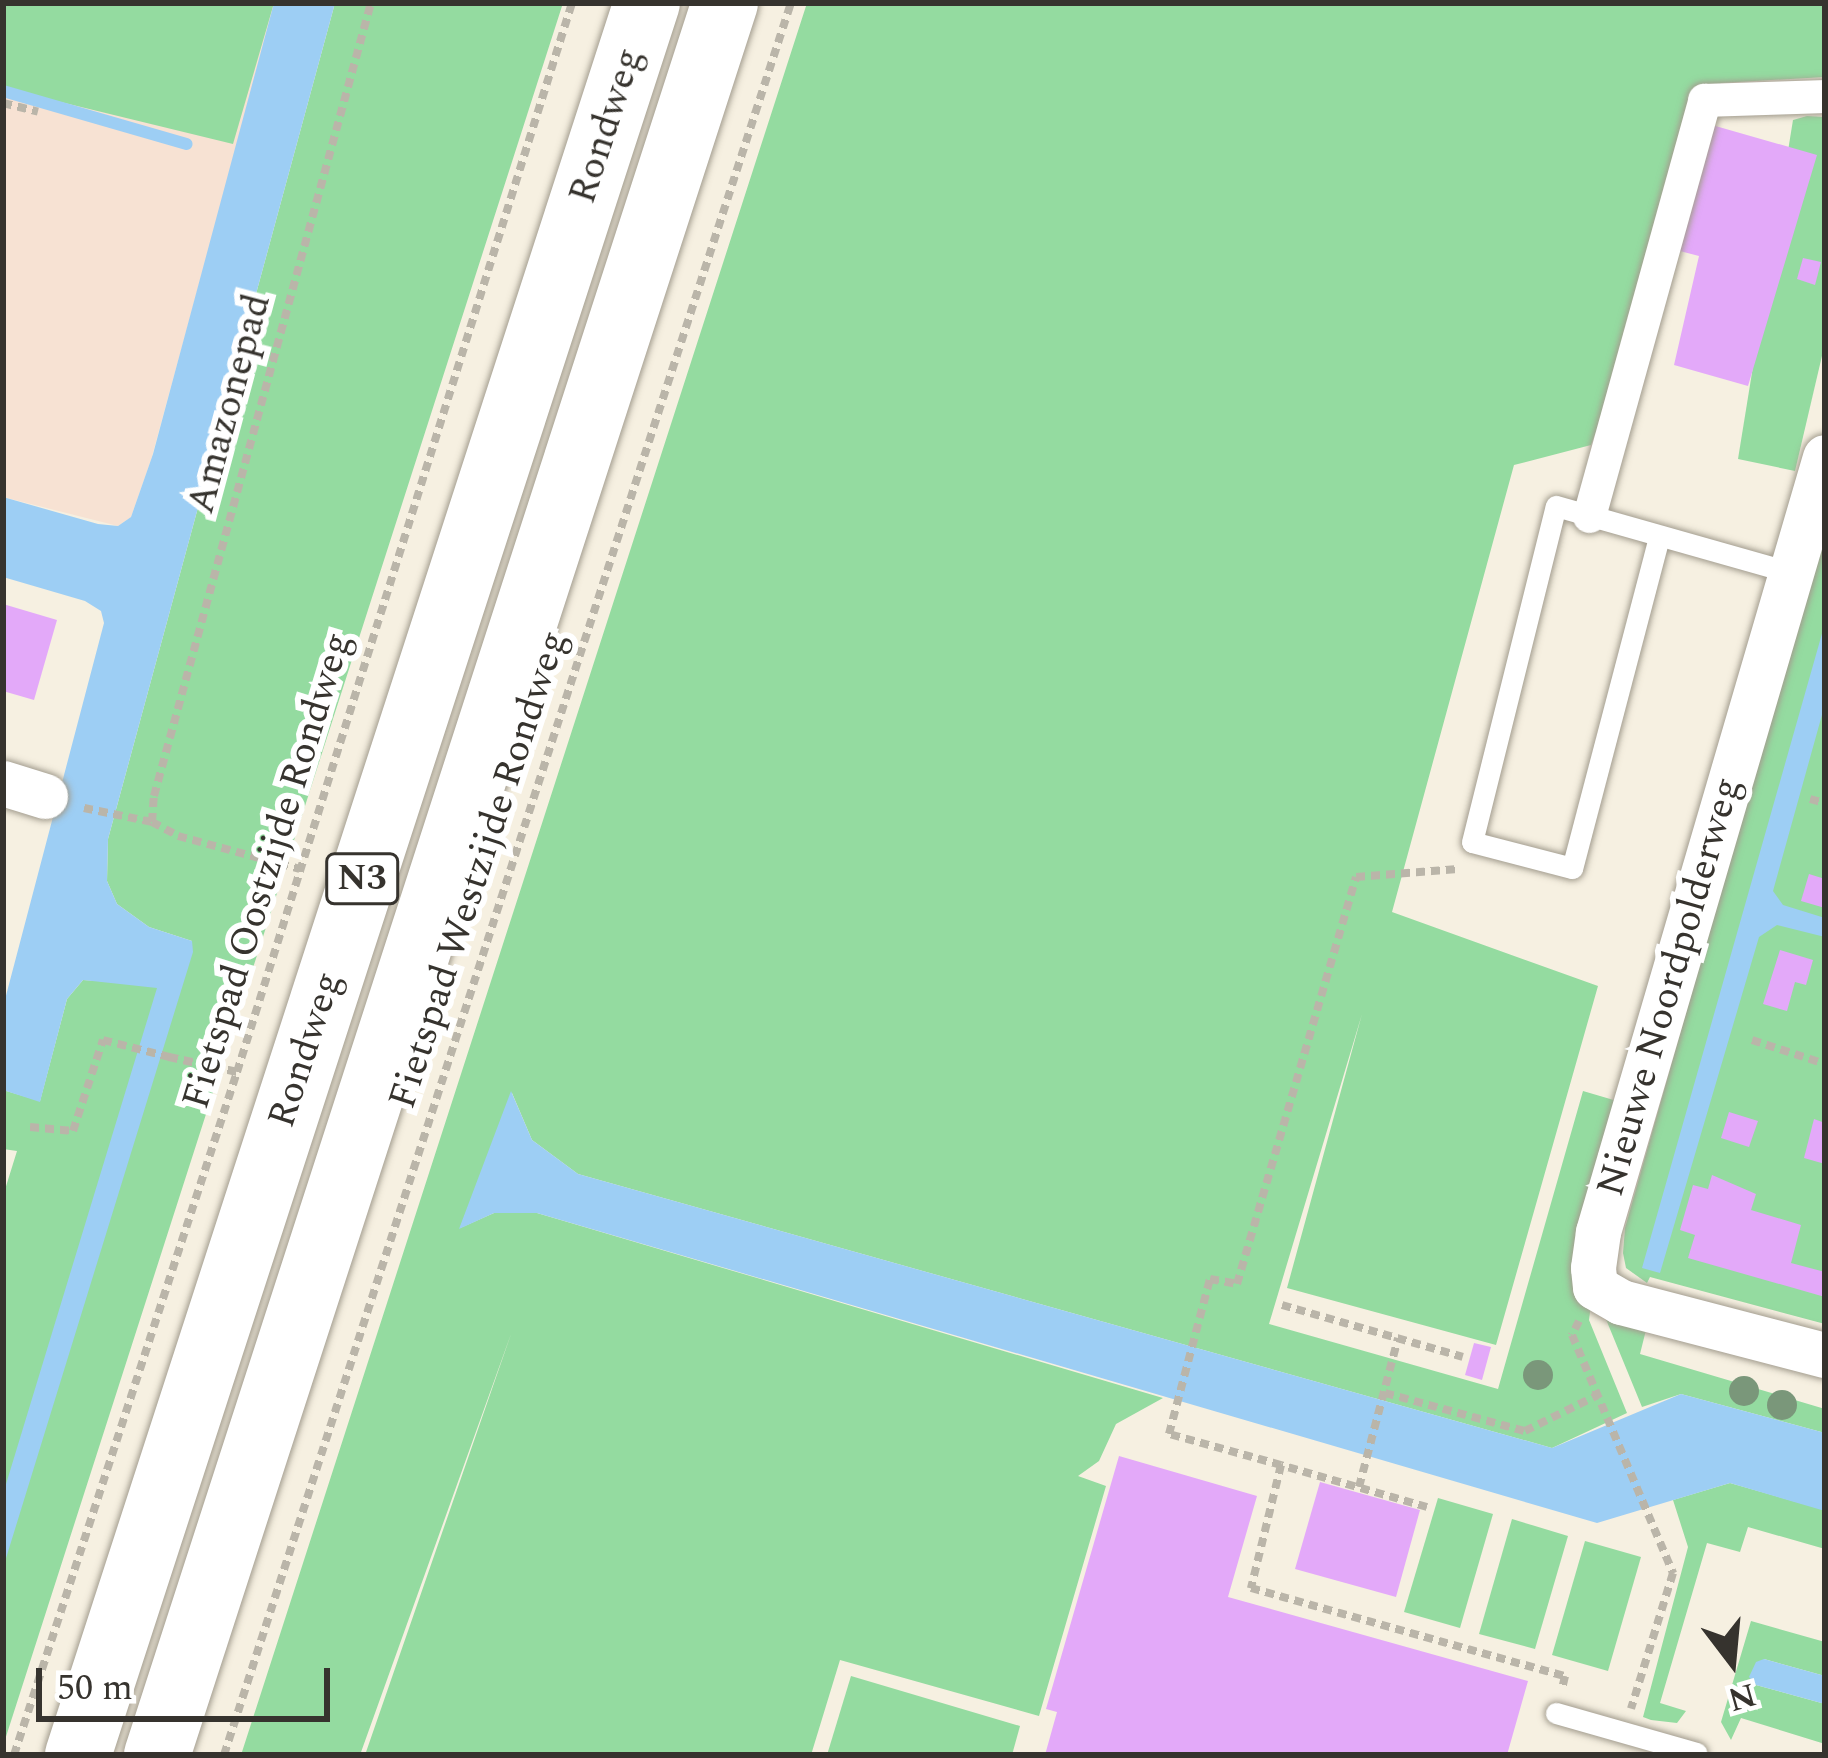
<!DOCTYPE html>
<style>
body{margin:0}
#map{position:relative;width:1828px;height:1758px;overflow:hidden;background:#f6f0e1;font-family:Spectral,serif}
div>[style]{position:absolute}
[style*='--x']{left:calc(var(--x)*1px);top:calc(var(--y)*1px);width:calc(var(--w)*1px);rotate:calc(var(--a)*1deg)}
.education>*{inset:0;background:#f7e2d3}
.green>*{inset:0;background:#94dba0}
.water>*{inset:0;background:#9dcef4}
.stream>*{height:12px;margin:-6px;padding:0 6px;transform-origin:6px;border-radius:6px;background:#9dcef4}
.building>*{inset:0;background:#e3a9f9}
.path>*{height:8px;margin-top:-4px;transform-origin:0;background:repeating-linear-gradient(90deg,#bab5a9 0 9px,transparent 0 15px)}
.roads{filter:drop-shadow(0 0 3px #a39d8f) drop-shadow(0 0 3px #a39d8f)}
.service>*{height:21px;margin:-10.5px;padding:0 10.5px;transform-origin:10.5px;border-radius:10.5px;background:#fff}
.pedestrian>*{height:33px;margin:-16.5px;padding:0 16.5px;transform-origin:16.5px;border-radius:16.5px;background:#fff}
.minor>*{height:45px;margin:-22.5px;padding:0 22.5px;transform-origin:22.5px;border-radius:22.5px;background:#fff}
.trunk>*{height:66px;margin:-33px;padding:0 33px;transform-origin:33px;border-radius:33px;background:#fff}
.trees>*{width:30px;height:30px;margin:-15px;border-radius:50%;background:#7a977a}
span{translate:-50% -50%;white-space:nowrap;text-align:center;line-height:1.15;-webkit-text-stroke:12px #fff;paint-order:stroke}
.shield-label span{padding:3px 9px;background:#fff;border:3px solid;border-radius:9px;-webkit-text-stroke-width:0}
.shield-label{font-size:36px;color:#36332e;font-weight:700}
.street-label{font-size:39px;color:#36332e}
.frame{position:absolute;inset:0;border:6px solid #36332e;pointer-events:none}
.north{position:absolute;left:1672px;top:1602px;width:120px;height:120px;-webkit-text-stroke:9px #fff;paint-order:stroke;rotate:164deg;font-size:33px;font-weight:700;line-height:48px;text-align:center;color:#36332e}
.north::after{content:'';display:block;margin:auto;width:42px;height:54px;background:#36332e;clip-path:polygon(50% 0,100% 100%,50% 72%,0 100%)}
.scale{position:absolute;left:36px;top:1668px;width:294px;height:54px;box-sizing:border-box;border:6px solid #36332e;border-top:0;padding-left:15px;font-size:36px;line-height:42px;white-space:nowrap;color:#36332e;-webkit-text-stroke:9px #fff;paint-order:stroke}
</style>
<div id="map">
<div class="education">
<i style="clip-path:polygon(3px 3px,276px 3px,151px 460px,131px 517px,118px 526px,3px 497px)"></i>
</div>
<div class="green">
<i style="clip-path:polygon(5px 3px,274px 3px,233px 144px,3px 88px)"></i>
<i style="clip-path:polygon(335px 3px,563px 3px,3px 1746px,3px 1196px,17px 1151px,3px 1149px,3px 1090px,40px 1101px,67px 999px,83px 980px,114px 982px,192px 941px,149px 927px,117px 904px,107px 881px,108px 839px)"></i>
<i style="clip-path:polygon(807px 3px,1825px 3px,1825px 77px,1721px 83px,1709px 130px,1591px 445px,1514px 465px,1392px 912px,1598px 986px,1496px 1345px,1287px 1288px,1362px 1014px,1269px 1324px,1498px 1389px,1583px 1091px,1617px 1101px,1589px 1320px,1627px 1413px,1552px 1448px,578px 1174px,532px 1140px,512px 1093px,460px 1228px,494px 1213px,537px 1213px,1163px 1398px,1116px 1424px,1099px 1461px,1078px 1476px,1106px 1486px,1039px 1716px,840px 1660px,811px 1755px,365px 1755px,511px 1334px,360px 1755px,241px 1755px)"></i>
<i style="clip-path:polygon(1807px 116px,1825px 117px,1825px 343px,1795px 471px,1738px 459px,1793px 120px)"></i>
<i style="clip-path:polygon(1825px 523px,1825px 1324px,1650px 1277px,1647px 1283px,1626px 1268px,1623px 1253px,1625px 1228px)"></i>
<i style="clip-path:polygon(1603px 1312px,1646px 1330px,1640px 1354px,1825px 1409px,1825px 1433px,1681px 1394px,1642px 1407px)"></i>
<i style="clip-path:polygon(1730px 1483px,1825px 1510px,1825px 1549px,1748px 1527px,1740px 1552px,1707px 1543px,1660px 1703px,1686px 1711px,1677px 1723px,1651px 1720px,1643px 1717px,1688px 1547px,1673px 1500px)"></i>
<i style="clip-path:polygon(1438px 1498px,1493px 1514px,1460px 1628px,1404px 1612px)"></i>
<i style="clip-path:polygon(1512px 1519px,1568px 1536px,1535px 1649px,1479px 1634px)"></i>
<i style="clip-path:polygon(1585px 1541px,1641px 1557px,1608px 1671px,1552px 1655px)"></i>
<i style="clip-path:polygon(1751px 1621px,1825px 1642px,1825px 1676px,1764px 1659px,1756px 1685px,1825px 1704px,1825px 1744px,1741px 1718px,1731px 1740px,1721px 1722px)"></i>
<i style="clip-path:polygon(851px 1676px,1020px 1726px,1012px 1755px,827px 1755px)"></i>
</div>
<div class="water">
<i style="clip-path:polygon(274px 3px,335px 3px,108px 839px,107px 881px,117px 904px,149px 927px,192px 941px,193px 952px,3px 1568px,3px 1494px,157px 988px,83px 980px,67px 999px,40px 1102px,3px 1090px,3px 1007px,104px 623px,101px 611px,85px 601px,3px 577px,3px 497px,98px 524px,118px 526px,131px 517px,153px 454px)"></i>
<i style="clip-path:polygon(1825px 623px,1825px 704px,1773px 891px,1783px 905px,1825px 918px,1825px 937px,1777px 925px,1759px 937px,1660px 1273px,1642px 1268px)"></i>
<i style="clip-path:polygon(511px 1091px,532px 1140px,578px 1174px,1552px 1448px,1681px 1394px,1825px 1433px,1825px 1511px,1730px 1483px,1597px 1523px,537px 1213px,494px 1213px,459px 1229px)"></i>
<i style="clip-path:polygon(1764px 1659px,1825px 1676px,1825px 1704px,1756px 1685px,1749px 1677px,1756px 1662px)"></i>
</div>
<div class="stream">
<i style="--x:3;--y:91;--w:191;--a:16.1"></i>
</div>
<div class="building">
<i style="clip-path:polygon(1712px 125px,1817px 155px,1748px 386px,1674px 365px,1699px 256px,1676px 250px)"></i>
<i style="clip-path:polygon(1803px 258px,1821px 262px,1815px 285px,1797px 279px)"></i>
<i style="clip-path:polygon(3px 604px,57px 620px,34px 700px,3px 691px)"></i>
<i style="clip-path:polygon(1809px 874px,1825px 879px,1825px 908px,1801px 901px)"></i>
<i style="clip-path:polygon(1780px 950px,1813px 960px,1806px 985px,1795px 982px,1787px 1011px,1763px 1004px)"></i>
<i style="clip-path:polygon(1729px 1112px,1758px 1121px,1749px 1147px,1721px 1138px)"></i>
<i style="clip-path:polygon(1814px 1119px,1825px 1123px,1825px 1164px,1804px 1158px)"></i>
<i style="clip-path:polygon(1712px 1175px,1756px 1194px,1751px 1210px,1801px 1225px,1791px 1263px,1825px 1272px,1825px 1297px,1688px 1258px,1695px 1235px,1680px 1230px,1693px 1185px,1708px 1189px)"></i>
<i style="clip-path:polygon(1474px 1343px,1491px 1347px,1482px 1380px,1465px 1375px)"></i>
<i style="clip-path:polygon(1119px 1456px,1257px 1496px,1228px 1597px,1528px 1681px,1507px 1755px,1045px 1755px,1057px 1712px,1046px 1709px)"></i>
<i style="clip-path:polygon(1320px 1482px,1420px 1510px,1396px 1597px,1295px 1569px)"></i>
</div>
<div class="path">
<i style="--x:3;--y:103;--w:36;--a:14"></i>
<i style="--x:1810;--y:799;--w:16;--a:15"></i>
<i style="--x:84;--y:808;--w:69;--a:11.6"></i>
<i style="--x:152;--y:822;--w:30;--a:28"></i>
<i style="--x:178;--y:836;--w:126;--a:15.1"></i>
<i style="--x:152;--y:822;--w:26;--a:-86"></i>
<i style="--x:154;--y:796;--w:822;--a:-74.7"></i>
<i style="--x:1752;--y:1040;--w:77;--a:18.2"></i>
<i style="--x:169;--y:1057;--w:70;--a:12.4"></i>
<i style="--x:30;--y:1127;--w:43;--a:5.3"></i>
<i style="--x:73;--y:1131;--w:96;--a:-71.8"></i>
<i style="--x:103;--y:1040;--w:72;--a:14.4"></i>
<i style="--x:1282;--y:1305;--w:188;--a:16"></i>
<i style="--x:1579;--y:1321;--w:16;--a:117"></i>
<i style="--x:1572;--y:1335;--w:259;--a:67"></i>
<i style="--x:1673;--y:1573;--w:142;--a:107.2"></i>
<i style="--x:1385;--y:1393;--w:145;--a:15.2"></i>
<i style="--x:1525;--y:1431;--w:81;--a:-26.3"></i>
<i style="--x:1281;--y:1465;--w:116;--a:-164.5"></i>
<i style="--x:1169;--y:1434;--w:160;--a:-75.2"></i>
<i style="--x:1210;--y:1279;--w:27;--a:10"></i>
<i style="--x:1237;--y:1284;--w:424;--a:-73.7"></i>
<i style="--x:1356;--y:877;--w:102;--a:-4.5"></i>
<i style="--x:1359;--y:1487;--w:154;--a:-75.3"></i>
<i style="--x:1427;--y:1507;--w:152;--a:-164"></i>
<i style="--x:1281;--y:1465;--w:127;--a:103.7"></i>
<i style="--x:1251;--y:1588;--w:326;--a:15.7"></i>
<i style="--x:1565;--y:1676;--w:13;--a:103"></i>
<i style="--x:14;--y:1755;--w:718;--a:-71.92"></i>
<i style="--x:237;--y:1072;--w:1120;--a:-72.6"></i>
<i style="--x:224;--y:1755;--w:1841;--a:-72.07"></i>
</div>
<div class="roads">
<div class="service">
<i style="--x:1659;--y:537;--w:342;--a:104.7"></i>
<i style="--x:1572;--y:868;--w:103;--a:-165.4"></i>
<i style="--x:1472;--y:842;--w:346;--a:-76"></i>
<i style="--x:1556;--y:506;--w:245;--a:15.8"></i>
<i style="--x:1556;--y:1713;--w:146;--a:15.9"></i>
</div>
<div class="pedestrian">
<i style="--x:1589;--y:516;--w:432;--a:-74.5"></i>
<i style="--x:1704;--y:100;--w:121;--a:-1.9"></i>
</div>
<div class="minor">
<i style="--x:1825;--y:457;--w:808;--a:106.33"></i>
<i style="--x:1598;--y:1232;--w:36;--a:98"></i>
<i style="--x:1593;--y:1268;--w:19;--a:84"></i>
<i style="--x:1595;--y:1287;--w:30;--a:30"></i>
<i style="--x:1621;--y:1302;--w:211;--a:14.6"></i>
<i style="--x:3;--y:783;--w:44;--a:17.2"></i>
</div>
<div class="trunk">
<i style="--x:78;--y:1755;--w:1842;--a:-72.01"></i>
<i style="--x:157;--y:1755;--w:1842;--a:-72.04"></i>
</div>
</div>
<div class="trees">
<i style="left:1538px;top:1375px"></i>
<i style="left:1744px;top:1391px"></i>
<i style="left:1782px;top:1405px"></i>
</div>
<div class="shield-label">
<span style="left:362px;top:879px">N3</span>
</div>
<div class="street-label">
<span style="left:607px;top:126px;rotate:-72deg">Rondweg</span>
<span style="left:230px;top:404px;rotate:-75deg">Amazonepad</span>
<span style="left:479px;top:870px;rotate:-72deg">Fietspad Westzijde Rondweg</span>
<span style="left:268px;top:871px;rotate:-73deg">Fietspad Oostzijde Rondweg</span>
<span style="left:1670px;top:987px;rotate:-74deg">Nieuwe Noordpolderweg</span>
<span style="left:306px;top:1050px;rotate:-72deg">Rondweg</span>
</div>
<div class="frame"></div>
<div class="north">N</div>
<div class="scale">50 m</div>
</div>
